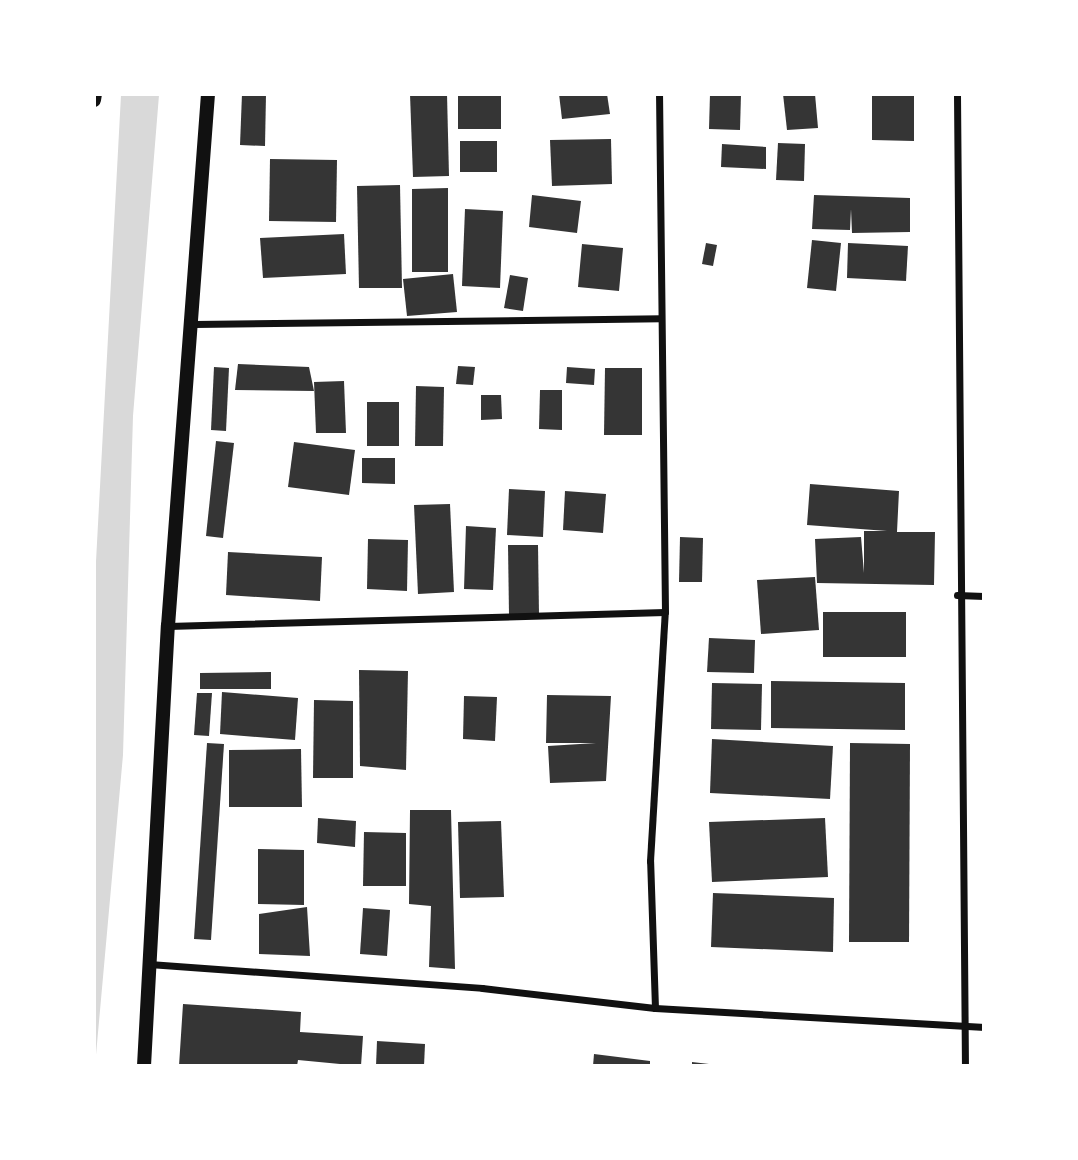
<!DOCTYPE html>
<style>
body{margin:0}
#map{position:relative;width:1078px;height:1160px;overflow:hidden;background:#fff;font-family:"Noto Sans",sans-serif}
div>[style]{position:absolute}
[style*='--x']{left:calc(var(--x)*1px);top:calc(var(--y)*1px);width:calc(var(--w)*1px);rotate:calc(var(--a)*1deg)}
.water>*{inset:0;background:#d9d9d9}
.building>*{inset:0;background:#353535}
.minor>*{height:7px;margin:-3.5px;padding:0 3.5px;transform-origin:3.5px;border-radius:3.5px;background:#111}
.secondary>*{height:14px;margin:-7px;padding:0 7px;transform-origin:7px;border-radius:7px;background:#111}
span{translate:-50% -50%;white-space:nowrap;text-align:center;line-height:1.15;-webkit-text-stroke:5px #fff;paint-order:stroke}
.frame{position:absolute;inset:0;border:96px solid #fff;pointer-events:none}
</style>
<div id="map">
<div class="water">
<i style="clip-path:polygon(121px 95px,159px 95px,133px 416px,123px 755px,95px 1066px,95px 580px)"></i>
</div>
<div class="building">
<i style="clip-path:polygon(242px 94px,266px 94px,265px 146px,240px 145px)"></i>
<i style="clip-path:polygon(410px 94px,447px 94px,449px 176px,413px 177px)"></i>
<i style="clip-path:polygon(458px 94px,501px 94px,501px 129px,458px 129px)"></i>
<i style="clip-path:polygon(559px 94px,607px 94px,610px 114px,562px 119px)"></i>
<i style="clip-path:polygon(710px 94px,741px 94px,740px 130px,709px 129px)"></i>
<i style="clip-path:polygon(783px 94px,815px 94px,818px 128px,787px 130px)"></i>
<i style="clip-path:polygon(872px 94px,914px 94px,914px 141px,872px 140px)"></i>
<i style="clip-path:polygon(611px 139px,612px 184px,552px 186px,550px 140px)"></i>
<i style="clip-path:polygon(460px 141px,497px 141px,497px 172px,460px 172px)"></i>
<i style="clip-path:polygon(778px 143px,805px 144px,804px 181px,776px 180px)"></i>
<i style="clip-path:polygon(722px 144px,766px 147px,766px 169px,721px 167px)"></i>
<i style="clip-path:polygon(270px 159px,337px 160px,336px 222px,269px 221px)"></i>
<i style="clip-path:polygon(400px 185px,402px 288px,359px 288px,357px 186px)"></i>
<i style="clip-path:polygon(448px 188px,448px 272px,412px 272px,412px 189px)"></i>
<i style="clip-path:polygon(532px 195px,581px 201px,577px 233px,529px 227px)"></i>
<i style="clip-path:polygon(814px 195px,910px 198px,910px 232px,852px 233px,851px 209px,850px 230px,812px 229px)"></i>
<i style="clip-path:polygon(465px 209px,503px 211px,500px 288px,462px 286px)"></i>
<i style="clip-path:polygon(344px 234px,346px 274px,263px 278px,260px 238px)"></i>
<i style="clip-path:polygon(812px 240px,841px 243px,836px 291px,807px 288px)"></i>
<i style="clip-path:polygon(706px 243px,717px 245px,713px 266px,702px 264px)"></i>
<i style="clip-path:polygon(848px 243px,908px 246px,906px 281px,847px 278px)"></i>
<i style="clip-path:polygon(582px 244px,623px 248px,619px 291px,578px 287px)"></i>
<i style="clip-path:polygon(453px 274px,457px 312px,407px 316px,403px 279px)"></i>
<i style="clip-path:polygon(510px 275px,528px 278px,523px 311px,504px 308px)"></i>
<i style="clip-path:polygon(238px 364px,309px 367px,314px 391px,235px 390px)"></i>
<i style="clip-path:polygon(458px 366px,475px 367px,473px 385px,456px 384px)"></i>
<i style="clip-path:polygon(214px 367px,229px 368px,226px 431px,211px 430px)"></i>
<i style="clip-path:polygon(567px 367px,595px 369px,594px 385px,566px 383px)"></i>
<i style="clip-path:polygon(605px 368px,642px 368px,642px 435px,604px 435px)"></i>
<i style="clip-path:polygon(344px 381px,346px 433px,316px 433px,314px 382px)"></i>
<i style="clip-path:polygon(416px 386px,444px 387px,443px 446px,415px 446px)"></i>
<i style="clip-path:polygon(540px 390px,562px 390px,562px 430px,539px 429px)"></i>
<i style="clip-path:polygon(481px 395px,501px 395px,502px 419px,481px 420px)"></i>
<i style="clip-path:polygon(367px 402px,399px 402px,399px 446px,367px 446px)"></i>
<i style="clip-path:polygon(216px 441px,234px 443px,223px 538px,206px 536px)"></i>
<i style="clip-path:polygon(294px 442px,355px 450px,349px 495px,288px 487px)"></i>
<i style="clip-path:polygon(362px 458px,395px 458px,395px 484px,362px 483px)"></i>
<i style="clip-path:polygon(810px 484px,899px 491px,897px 532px,935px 532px,934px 585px,817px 583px,815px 539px,861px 537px,864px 573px,864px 531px,887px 531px,807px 525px)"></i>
<i style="clip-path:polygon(509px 489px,545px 491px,543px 537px,507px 535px)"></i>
<i style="clip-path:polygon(565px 491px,606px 494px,603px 533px,563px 530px)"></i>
<i style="clip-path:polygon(450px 504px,454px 592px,418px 594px,414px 505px)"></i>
<i style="clip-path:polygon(466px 526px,496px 528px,493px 590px,464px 589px)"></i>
<i style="clip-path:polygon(680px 537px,703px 538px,702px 582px,679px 582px)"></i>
<i style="clip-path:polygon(368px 539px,408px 540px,407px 591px,367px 589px)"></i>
<i style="clip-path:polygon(508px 545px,538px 545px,539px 615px,509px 615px)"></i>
<i style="clip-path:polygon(228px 552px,322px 557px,320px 601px,226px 595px)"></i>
<i style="clip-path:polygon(815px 577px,819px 630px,761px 634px,757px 580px)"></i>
<i style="clip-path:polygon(823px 612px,906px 612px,906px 657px,823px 657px)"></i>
<i style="clip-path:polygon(709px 638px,755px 640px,754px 673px,707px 672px)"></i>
<i style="clip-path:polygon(359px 670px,408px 671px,406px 770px,360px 766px)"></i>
<i style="clip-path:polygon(271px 672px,271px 689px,200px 689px,200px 673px)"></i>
<i style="clip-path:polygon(771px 681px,905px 683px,905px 730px,771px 728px)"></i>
<i style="clip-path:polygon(712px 683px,762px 684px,761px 730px,711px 729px)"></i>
<i style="clip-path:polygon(222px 692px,298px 698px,295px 740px,220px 734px)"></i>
<i style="clip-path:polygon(197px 693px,212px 693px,209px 736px,194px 735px)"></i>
<i style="clip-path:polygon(547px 695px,611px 696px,606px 781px,550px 783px,548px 746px,596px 743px,546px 743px)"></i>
<i style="clip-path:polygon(464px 696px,497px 697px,495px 741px,463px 739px)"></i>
<i style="clip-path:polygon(314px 700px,353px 701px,353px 778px,313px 778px)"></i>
<i style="clip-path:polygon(712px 739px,833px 746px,830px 799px,710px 793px)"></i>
<i style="clip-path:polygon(207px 743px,224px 744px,211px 940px,194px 939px)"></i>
<i style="clip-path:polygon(850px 743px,910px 744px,909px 942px,849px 942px)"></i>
<i style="clip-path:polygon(301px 749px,302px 807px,229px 807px,229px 750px)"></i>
<i style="clip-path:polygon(410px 810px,451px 810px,455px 969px,429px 967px,431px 906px,409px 904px)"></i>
<i style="clip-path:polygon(318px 818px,356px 821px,355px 847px,317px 843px)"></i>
<i style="clip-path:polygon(825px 818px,828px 877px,712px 882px,709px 822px)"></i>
<i style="clip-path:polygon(501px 821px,504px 897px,460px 898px,458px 822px)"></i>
<i style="clip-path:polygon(364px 832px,406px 833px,406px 886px,363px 886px)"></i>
<i style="clip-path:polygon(258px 849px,304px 850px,304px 905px,258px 904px)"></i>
<i style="clip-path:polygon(713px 893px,834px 898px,833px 952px,711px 947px)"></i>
<i style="clip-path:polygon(307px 907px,310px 956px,259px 954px,259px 914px)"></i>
<i style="clip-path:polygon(363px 908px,390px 910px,387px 956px,360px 954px)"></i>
<i style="clip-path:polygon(183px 1004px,301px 1012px,300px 1032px,363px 1036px,361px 1066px,298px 1060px,297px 1066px,179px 1066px)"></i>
<i style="clip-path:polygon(377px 1041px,425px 1044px,424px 1066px,376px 1066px)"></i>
<i style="clip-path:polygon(594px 1054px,650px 1061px,650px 1066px,593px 1066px)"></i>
<i style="clip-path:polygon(692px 1062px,709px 1064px,709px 1066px,692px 1066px)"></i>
</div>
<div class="minor">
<i style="--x:957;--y:94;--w:972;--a:89.53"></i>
<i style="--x:194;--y:324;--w:467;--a:-0.7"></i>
<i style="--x:957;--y:595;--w:27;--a:2"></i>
<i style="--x:168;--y:626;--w:497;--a:-1.6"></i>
<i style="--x:149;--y:964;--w:334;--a:4.1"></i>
<i style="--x:482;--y:988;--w:174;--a:6.6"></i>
<i style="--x:655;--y:1008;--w:330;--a:3.3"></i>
<i style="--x:655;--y:1008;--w:147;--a:-91.9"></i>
<i style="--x:650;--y:861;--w:249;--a:-86.6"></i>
<i style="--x:665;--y:612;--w:518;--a:-90.66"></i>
</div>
<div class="secondary">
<i style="--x:94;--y:100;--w:6;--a:-81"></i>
<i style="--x:144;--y:1066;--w:441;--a:-86.9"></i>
<i style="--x:168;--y:626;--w:534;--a:-85.7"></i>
</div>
<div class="frame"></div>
</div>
